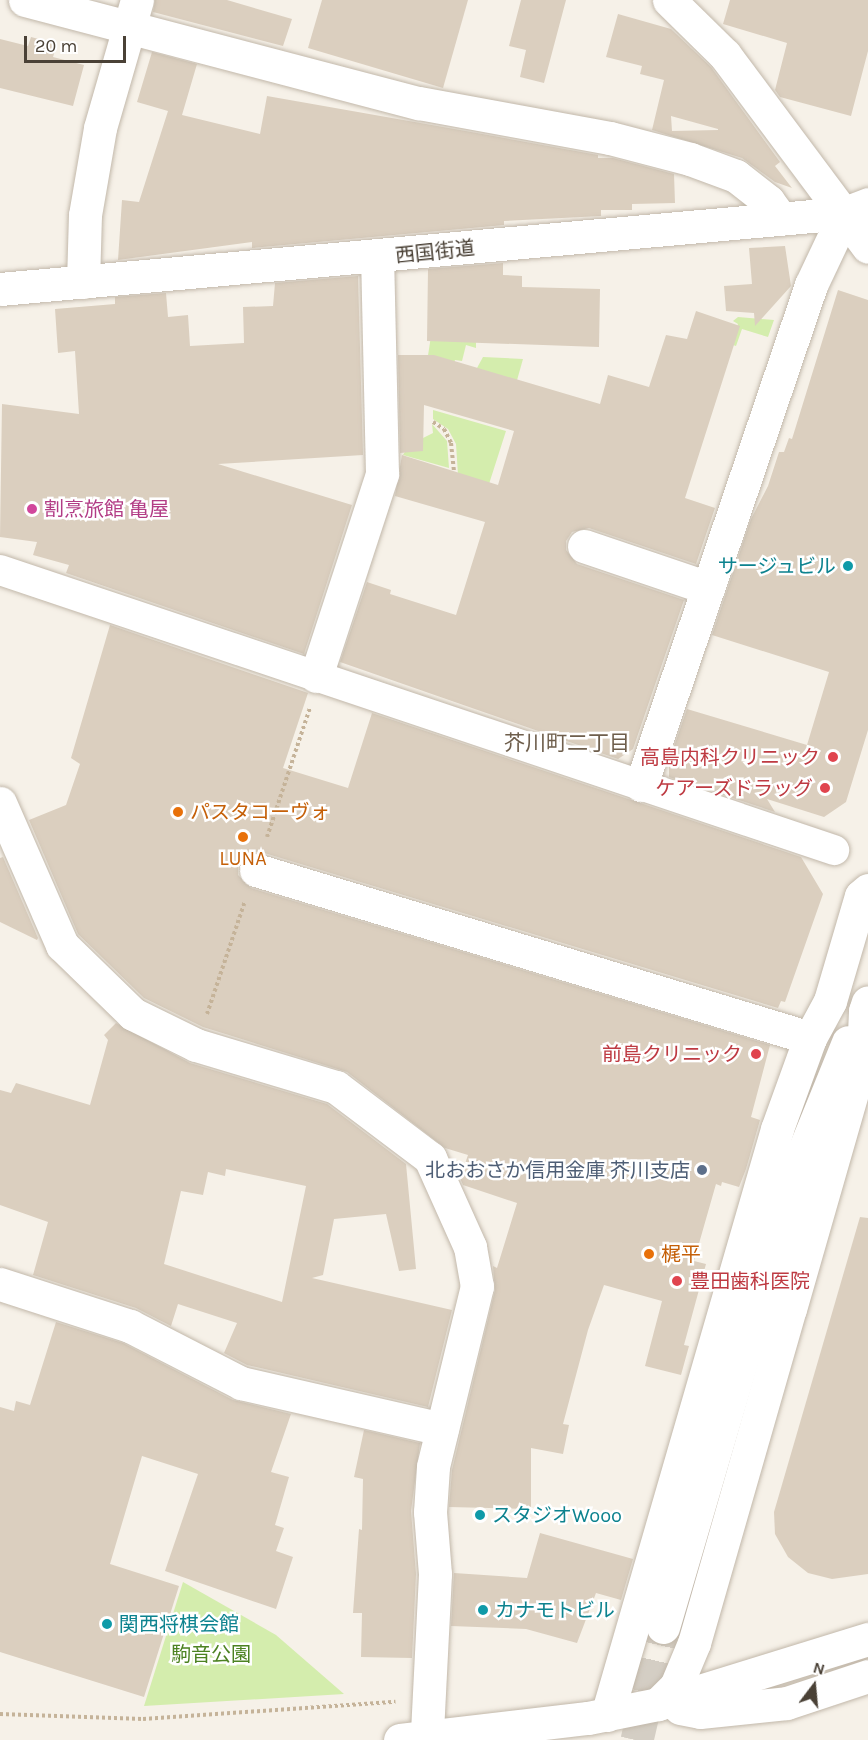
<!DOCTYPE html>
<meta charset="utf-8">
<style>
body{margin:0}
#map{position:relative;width:868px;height:1740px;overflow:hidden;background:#f6f1e8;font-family:Karla,"Noto Sans JP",sans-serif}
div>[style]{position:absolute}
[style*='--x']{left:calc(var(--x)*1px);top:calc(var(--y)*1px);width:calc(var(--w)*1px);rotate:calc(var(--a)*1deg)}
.green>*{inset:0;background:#d4edad}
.building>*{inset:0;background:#dbcfbf}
.tertiary-tunnel>*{height:33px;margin-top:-16.5px;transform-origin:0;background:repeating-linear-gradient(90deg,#d4cec4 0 33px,transparent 0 49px)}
.path>*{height:4px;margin-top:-2px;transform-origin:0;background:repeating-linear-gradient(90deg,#c5b399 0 3px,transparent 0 6px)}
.roads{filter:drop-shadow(0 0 2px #c2b8aa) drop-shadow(0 0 2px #c2b8aa)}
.pedestrian>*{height:30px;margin:-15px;padding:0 15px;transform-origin:15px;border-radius:15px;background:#fff}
.minor>*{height:33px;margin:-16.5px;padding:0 16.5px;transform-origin:16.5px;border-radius:16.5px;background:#fff}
.tertiary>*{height:33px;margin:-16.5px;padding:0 16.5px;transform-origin:16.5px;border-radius:16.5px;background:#fff}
.dots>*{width:16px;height:16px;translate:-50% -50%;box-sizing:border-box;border:3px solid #fff;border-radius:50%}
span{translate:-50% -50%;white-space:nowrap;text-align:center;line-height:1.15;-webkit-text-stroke:5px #fff;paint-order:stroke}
.street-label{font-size:20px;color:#4a4136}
.hotel-label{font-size:20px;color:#b23c85}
.left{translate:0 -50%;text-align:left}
.culture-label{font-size:20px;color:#0d838f}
.right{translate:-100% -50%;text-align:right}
.health-label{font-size:20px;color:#be3a42}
.food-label{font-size:20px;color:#c56008}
.service-label{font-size:20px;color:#4e5e75}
.park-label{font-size:20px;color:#4c8222}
.neighbourhood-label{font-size:21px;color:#6e5e4c}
.north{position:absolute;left:784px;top:1656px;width:60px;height:60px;-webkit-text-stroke:4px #fff;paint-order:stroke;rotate:16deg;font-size:16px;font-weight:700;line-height:24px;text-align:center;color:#4a4136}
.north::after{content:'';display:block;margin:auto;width:21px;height:27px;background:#4a4136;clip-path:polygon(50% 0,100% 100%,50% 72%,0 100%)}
.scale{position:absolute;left:24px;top:36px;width:102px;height:27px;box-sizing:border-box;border:3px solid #4a4136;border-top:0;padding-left:8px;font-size:18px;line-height:21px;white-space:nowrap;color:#4a4136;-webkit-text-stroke:4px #fff;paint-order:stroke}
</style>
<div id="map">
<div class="green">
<i style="clip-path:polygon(738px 317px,774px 320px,768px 337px,742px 329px,736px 346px,730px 344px,738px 324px,733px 321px)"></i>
<i style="clip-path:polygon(476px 329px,476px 348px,466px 345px,462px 361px,455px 360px,450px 375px,421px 401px,431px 336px)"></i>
<i style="clip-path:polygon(483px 357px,523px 359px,512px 398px,477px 368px)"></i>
<i style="clip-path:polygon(433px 410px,506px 431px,489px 484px,458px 475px,456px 444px,448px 429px,433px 419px)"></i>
<i style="clip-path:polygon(432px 424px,447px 441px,449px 468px,403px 455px,409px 445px,433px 433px)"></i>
<i style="clip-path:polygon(183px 1582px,276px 1635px,344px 1694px,144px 1706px)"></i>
</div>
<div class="building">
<i style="clip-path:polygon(155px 0,227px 0,292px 19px,283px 46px,153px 12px)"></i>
<i style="clip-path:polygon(322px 0,468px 0,443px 88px,308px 48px)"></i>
<i style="clip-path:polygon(521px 0,566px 0,544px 83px,520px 77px,526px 50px,509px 46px)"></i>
<i style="clip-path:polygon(730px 0,868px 0,868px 51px,851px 116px,780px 97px,775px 90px,787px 43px,723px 24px)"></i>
<i style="clip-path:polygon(evenodd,618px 14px,671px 29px,711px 67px,780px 162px,775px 166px,792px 188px,775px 182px,742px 158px,652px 130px,664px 80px,640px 74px,642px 66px,606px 57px,618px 14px,671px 116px,718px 129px,718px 130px,672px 131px,671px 116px)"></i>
<i style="clip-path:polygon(31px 37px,57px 44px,53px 57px,84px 65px,73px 106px,0 88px,0 39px,28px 46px)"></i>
<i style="clip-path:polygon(152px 52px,197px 64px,182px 115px,260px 134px,267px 96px,477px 133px,598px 155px,598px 158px,613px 158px,674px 174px,675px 203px,632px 204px,632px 210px,601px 210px,601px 216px,504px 221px,504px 225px,252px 248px,252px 242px,118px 260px,122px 200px,139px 202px,168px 111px,137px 102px)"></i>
<i style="clip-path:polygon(785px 246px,791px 286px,755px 326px,754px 313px,726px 311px,724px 286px,752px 284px,749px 248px)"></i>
<i style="clip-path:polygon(503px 263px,503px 275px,522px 276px,522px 287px,600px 289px,599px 347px,427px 341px,428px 269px)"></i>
<i style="clip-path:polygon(358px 276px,363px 455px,218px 464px,352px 505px,304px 654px,66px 573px,69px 565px,33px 555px,37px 542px,0 537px,2px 404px,79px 414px,75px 351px,58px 353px,55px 309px,115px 304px,115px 297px,166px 293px,168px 317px,188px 315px,190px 346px,244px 343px,243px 307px,273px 306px,275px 283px)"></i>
<i style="clip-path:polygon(838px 290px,868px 300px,868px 730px,846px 802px,824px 817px,767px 799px,775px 812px,669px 777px,669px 761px,687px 709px,807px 745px,829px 672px,712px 635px,751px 519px,768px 486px,779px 452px,784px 452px,789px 438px,792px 439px)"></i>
<i style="clip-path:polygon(696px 311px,740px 326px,685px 498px,715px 508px,696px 564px,589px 528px,572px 532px,566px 541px,566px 550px,577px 564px,684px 600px,633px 749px,618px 759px,340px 662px,367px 582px,391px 590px,390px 594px,456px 615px,485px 522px,395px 496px,402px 455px,498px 485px,514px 431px,424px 405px,423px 451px,400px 453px,398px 355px,434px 355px,600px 404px,608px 375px,649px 387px,666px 335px,687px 339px)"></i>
<i style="clip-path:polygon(110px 625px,308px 693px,283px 768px,348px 788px,372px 713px,801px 857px,823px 894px,785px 1002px,781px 1001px,778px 1008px,261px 852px,251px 852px,238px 864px,238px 875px,251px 888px,770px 1045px,751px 1117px,760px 1120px,746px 1169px,739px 1187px,722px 1182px,721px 1186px,716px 1184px,694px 1261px,706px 1264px,684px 1345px,689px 1346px,681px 1375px,645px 1366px,662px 1301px,604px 1285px,588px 1330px,563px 1424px,569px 1425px,563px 1454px,531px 1448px,531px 1509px,449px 1507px,452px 1470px,495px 1290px,493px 1266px,497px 1268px,517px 1203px,463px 1185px,460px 1178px,468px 1155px,445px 1148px,347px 1072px,203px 1027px,144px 998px,78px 934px,29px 820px,66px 805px,80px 764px,71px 758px)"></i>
<i style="clip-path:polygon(3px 857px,38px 938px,37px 940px,0 922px,0 858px)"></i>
<i style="clip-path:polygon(evenodd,116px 1023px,190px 1063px,327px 1104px,406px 1164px,416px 1269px,399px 1271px,386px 1214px,334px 1219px,323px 1275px,312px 1278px,452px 1310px,428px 1407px,247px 1365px,224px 1353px,237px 1323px,178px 1304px,171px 1326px,136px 1308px,33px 1275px,48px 1222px,0 1205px,0 1090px,11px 1093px,16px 1083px,90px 1105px,108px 1040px,104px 1035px,116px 1023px,226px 1169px,306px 1186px,282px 1302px,164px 1264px,181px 1191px,203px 1195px,208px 1172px,225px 1176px,226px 1169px)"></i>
<i style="clip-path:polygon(860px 1217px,868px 1218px,868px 1574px,832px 1579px,808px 1573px,788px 1557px,775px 1534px,774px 1512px)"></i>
<i style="clip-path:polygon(56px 1322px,123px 1343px,233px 1400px,291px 1414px,271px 1472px,289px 1477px,275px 1525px,284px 1528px,276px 1551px,293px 1557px,276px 1609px,165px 1571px,198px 1474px,142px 1456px,110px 1564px,179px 1586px,144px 1697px,0 1652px,0 1407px,14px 1411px,16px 1401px,30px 1405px)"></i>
<i style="clip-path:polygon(364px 1430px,420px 1443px,411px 1511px,416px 1574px,412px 1658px,361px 1657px,362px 1613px,353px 1613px,359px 1529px,362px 1530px,363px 1479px,354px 1477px)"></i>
<i style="clip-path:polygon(540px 1533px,633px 1559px,621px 1600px,596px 1593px,577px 1643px,526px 1629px,451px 1626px,454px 1573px,527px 1578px)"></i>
</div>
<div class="tertiary-tunnel">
<i style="--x:637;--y:1740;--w:116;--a:-77"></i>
</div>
<div class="path">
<i style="--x:433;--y:422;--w:13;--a:32"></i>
<i style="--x:444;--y:429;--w:16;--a:63"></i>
<i style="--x:451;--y:443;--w:28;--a:84"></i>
<i style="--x:267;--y:837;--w:136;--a:-71.6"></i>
<i style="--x:207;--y:1014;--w:119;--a:-71.4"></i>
<i style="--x:0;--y:1714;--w:143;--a:2"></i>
<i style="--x:143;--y:1719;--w:253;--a:-3.9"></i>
</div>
<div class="roads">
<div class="pedestrian">
<i style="--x:0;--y:570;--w:880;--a:18.56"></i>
</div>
<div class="minor">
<i style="--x:25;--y:0;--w:407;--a:14.7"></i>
<i style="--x:419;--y:103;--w:194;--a:10.4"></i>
<i style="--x:610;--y:138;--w:83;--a:14.7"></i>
<i style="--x:690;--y:159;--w:49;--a:20.3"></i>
<i style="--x:736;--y:176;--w:41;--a:38"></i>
<i style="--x:768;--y:201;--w:22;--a:54"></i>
<i style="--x:669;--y:0;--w:78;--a:44.5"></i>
<i style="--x:725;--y:55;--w:239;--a:53.3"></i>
<i style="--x:83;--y:282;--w:67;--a:-88.3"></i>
<i style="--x:85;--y:215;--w:88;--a:-80.2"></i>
<i style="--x:100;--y:128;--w:133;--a:-73.9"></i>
<i style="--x:0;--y:289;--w:848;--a:-5.14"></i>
<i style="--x:845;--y:213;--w:25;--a:-21"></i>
<i style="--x:584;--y:546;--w:131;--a:18.7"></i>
<i style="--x:316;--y:676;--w:213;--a:-71.9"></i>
<i style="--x:382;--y:474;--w:216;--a:-91.3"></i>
<i style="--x:641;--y:785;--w:528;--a:-71.22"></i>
<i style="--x:811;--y:285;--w:80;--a:-64.7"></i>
<i style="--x:0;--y:803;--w:155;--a:66.4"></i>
<i style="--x:62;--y:945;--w:99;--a:44.2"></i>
<i style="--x:133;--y:1014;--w:70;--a:26.2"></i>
<i style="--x:196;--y:1045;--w:146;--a:16.7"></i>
<i style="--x:336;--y:1087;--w:118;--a:37.1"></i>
<i style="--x:430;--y:1158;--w:98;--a:65.8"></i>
<i style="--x:470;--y:1247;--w:40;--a:80"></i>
<i style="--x:477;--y:1286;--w:186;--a:103.7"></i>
<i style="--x:433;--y:1467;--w:45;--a:93.8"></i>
<i style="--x:430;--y:1512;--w:62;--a:85.4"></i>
<i style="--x:435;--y:1574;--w:160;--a:92.9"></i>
<i style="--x:256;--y:870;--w:579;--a:16.87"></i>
<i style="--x:801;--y:1158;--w:125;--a:-67.9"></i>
<i style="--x:0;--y:1284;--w:137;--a:17.9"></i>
<i style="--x:130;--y:1326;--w:125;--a:27.2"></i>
<i style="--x:241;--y:1383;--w:206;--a:12.9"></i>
<i style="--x:790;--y:1309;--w:265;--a:-74"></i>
<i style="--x:863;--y:1054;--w:43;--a:-87.3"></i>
<i style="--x:607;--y:1715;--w:610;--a:-73.82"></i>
<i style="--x:777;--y:1129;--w:97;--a:-70.1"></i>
<i style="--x:810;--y:1038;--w:42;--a:-61.6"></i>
</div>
<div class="tertiary">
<i style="--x:830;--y:1001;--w:109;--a:-73.6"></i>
<i style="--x:861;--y:896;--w:9;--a:-41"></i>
<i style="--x:865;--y:1011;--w:9;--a:-72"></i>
<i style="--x:663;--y:1627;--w:489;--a:-73.6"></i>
<i style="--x:658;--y:1704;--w:25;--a:-45"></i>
<i style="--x:676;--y:1686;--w:47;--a:-67.3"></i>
<i style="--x:694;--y:1643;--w:348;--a:-74"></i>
<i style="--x:680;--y:1708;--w:20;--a:11"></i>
<i style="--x:700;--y:1712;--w:87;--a:-5.9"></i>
<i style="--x:787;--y:1703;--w:85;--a:-18.4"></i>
<i style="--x:400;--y:1740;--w:189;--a:-6.7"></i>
<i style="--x:588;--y:1718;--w:71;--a:-11.3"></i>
<i style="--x:658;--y:1704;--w:220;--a:-17.2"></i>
</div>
</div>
<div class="dots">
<i style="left:32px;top:509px;background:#d1479c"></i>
<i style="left:848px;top:566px;background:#0f9aa8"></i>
<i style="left:833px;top:757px;background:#e0444e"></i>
<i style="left:825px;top:788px;background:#e0444e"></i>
<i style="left:178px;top:812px;background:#e8710a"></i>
<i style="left:243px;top:837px;background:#e8710a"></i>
<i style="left:756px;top:1054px;background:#e0444e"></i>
<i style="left:702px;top:1170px;background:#5c6f8a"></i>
<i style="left:649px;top:1254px;background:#e8710a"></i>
<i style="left:677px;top:1281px;background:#e0444e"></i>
<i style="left:480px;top:1515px;background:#0f9aa8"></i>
<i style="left:483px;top:1610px;background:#0f9aa8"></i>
<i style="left:107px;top:1624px;background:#0f9aa8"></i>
</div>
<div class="street-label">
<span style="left:435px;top:252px;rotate:-6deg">西国街道</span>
</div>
<div class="hotel-label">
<span class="left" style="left:44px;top:509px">割烹旅館 亀屋</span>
</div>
<div class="culture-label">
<span class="right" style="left:836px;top:566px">サージュビル</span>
<span class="left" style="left:492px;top:1515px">スタジオWooo</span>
<span class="left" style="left:495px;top:1610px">カナモトビル</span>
<span class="left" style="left:119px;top:1624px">関西将棋会館</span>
</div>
<div class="health-label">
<span class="right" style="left:820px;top:757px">高島内科クリニック</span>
<span class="right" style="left:813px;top:788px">ケアーズドラッグ</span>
<span class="right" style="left:742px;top:1054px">前島クリニック</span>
<span class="left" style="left:690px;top:1281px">豊田歯科医院</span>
</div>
<div class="food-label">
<span class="left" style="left:190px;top:812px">パスタコーヴォ</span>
<span style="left:243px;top:858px">LUNA</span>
<span class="left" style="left:661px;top:1254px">梶平</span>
</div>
<div class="service-label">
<span class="right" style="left:690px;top:1170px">北おおさか信用金庫 芥川支店</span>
</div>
<div class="park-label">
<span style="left:211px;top:1654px">駒音公園</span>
</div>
<div class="neighbourhood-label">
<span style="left:567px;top:743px">芥川町二丁目</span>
</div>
<div class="north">N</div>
<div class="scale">20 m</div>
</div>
